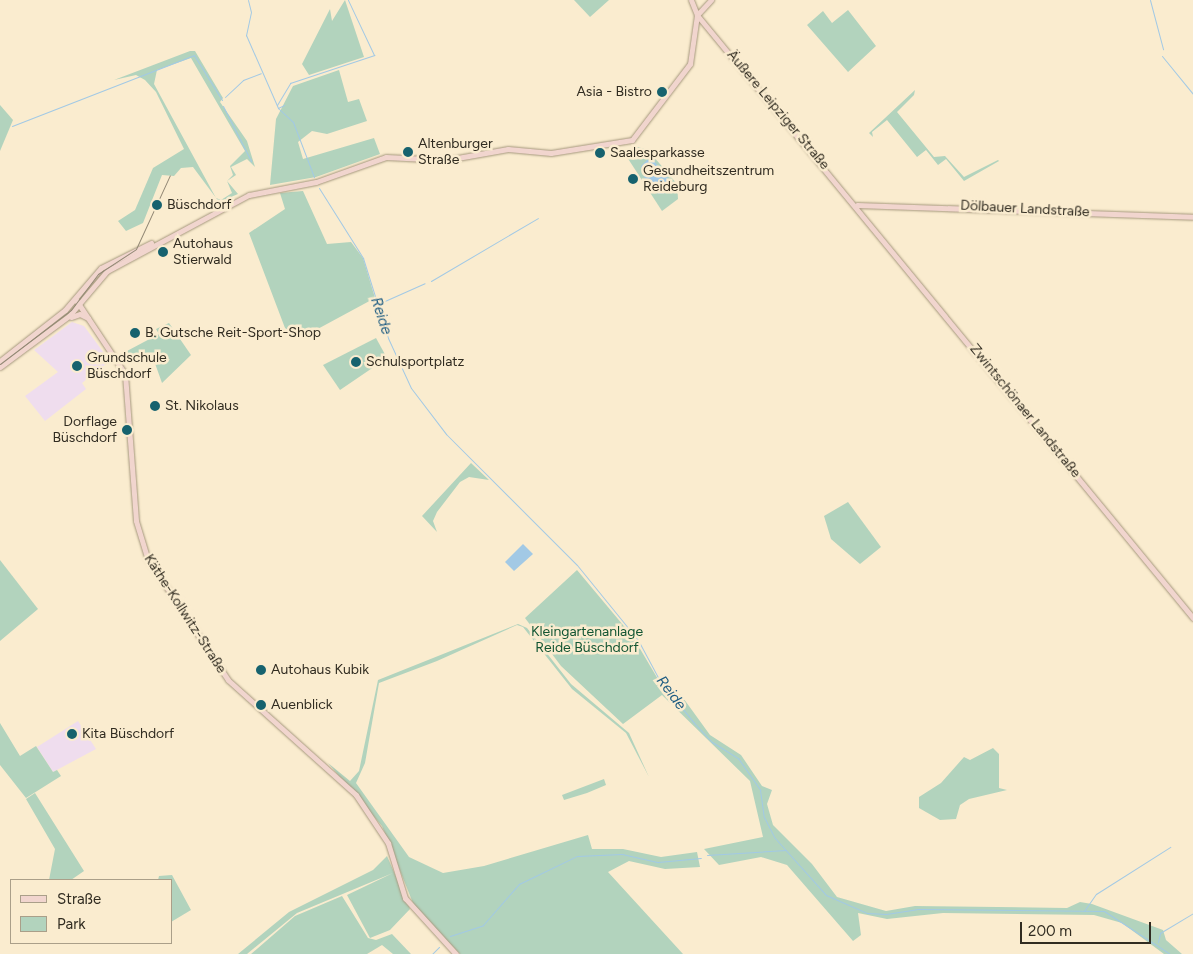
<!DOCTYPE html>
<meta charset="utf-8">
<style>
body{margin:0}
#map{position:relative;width:1193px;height:954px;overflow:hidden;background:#faeccf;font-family:Figtree,sans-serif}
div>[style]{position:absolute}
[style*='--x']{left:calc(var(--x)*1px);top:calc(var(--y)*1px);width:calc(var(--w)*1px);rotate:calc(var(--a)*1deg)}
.education>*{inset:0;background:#efddee}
.green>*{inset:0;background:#b2d3bd}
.water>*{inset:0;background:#a2c9e5}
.stream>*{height:1px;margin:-0.5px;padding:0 0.5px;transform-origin:0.5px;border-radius:0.5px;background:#a2c9e5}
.roads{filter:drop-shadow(0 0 1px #a6997e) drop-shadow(0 0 1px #a6997e)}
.secondary>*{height:5px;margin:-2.5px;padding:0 2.5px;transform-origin:2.5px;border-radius:2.5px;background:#f1d5ce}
.tram>*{height:1px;margin:-0.5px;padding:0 0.5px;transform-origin:0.5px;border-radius:0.5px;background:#928875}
.dots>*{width:14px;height:14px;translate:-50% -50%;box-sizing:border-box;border:2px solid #faeccf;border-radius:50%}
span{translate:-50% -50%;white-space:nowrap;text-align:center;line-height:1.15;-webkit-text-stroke:5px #faeccf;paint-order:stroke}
.poi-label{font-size:14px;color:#312c21}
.right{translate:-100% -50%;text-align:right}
.left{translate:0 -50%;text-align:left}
.street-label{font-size:14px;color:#312c21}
.park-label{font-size:14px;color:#125533}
.water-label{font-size:15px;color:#1e5c82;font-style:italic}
.legend{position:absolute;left:10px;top:879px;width:162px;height:65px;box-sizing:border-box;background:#faeccf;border:1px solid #aa9f89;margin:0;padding:6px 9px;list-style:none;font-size:15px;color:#312c21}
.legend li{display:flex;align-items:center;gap:10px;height:25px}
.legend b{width:25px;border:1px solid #aa9f89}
.scale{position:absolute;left:1020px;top:922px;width:131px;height:22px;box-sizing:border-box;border:2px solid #312c21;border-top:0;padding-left:6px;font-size:15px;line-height:18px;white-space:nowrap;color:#312c21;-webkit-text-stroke:4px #faeccf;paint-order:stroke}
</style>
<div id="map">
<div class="education">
<i style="clip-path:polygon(72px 322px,84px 326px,110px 361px,82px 383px,86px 389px,45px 421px,25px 396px,58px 372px,34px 350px)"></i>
<i style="clip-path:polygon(78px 721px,96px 749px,53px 772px,37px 747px)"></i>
</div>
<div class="green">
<i style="clip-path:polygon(345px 0,364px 57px,309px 75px,302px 64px,330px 9px,332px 21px)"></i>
<i style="clip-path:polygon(574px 0,609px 0,590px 17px)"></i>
<i style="clip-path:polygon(848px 10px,876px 46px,848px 72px,807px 25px,823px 11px,832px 23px)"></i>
<i style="clip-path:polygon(evenodd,190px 51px,195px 51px,223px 98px,220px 102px,247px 141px,255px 167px,247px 159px,231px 167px,236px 175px,227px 181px,238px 194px,219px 202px,193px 167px,181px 168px,174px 176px,162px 175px,143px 223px,126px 231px,118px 221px,135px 210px,153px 168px,184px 149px,156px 92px,145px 80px,136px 75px,114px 80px,190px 51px,191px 58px,245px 151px,230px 166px,233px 175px,227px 181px,232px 193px,221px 200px,216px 198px,154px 84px,157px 70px,191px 58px)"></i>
<i style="clip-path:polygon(339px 70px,348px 102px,359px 99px,367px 121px,327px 134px,312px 131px,298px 142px,303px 159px,374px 138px,380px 154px,316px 177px,270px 185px,276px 119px,293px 86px)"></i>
<i style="clip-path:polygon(915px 90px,914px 95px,897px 112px,934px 157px,945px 156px,964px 177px,998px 160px,999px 161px,964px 181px,946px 159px,938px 165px,926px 150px,917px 157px,887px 120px,872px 132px,873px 137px,869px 133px)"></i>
<i style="clip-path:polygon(0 105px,13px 120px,0 151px)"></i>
<i style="clip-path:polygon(638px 147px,648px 150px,677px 184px,678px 199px,662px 211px,625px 154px)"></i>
<i style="clip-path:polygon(303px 191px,327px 244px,351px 242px,363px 258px,375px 298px,301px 338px,285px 328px,249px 233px,285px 209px,280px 193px)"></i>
<i style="clip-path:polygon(169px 323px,191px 355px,162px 383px,152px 355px,133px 362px,127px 351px,159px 334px,156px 329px)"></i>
<i style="clip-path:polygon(376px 338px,387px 358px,340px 390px,323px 365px)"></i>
<i style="clip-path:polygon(471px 463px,489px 480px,469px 477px,460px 482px,437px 512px,433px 521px,437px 532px,422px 516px)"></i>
<i style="clip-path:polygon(848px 502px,881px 547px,860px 564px,831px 539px,824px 516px)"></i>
<i style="clip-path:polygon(0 560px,38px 609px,0 641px)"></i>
<i style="clip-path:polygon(577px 570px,633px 637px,665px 691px,681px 695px,710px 735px,741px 755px,762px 786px,772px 790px,767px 804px,773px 825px,812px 864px,837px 897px,886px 911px,915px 906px,1067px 908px,1080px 902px,1092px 904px,1163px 930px,1166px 940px,1182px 954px,1164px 954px,1122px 923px,1094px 915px,943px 913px,887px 919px,858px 913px,861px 935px,853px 941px,787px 865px,761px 857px,719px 865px,704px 849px,763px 837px,750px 781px,662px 695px,623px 724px,561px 666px,525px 618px)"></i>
<i style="clip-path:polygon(518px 624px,527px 628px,571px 684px,629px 733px,649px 777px,626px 733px,572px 689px,523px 627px,517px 625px,437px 661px,379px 683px,365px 763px,356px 783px,409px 857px,443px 873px,484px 866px,588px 835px,592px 849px,623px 849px,661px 857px,697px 852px,700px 867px,665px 869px,629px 861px,608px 872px,683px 954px,460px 954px,415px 908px,382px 826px,328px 763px,350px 781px,359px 771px,378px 680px)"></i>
<i style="clip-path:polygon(0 723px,20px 756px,36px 746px,53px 772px,57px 770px,61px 776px,26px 798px,0 765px)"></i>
<i style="clip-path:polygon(993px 748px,999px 754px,999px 788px,1007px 790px,969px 799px,960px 805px,956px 819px,940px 820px,919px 808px,919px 797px,941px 783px,964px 757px,970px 760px)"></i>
<i style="clip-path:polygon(604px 779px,606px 785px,587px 793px,564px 800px,562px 795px)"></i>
<i style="clip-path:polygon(35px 793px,84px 871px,71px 880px,49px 880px,55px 849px,26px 799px)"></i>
<i style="clip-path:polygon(387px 856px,410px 909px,390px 930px,370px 938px,347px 895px,393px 873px,297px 913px,247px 954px,238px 954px,289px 912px,373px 870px)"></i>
<i style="clip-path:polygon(172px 875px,191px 910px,171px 922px,171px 880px,158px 880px,159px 876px)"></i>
<i style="clip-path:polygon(342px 896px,368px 938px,376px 940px,392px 934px,411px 954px,393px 954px,382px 945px,367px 954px,251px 954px,295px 916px)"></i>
</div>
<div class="water">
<i style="clip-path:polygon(647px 160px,654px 161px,670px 181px,667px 193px,658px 194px,644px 177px,641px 166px)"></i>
<i style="clip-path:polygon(523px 544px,533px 554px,514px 571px,505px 562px)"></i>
</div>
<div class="stream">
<i style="--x:248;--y:0;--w:12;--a:76"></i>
<i style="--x:251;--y:12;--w:24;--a:102"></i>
<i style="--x:246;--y:35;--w:80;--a:66.3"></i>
<i style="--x:278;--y:108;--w:21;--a:43"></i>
<i style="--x:293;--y:122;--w:59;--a:69.1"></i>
<i style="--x:1150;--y:0;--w:51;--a:75.1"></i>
<i style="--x:1162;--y:56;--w:49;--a:50.8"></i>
<i style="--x:225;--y:97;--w:25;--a:-43"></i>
<i style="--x:243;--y:80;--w:19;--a:-21"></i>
<i style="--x:277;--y:105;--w:26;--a:-59"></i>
<i style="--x:290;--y:83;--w:89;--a:-18.4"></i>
<i style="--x:374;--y:55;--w:61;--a:-115.3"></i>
<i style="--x:223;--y:106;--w:62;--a:63"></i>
<i style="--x:278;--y:108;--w:7;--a:-27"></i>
<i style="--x:12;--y:126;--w:195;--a:-21.3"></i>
<i style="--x:194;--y:55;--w:53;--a:58.1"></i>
<i style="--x:319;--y:188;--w:83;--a:57.8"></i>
<i style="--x:363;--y:258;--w:84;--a:72.6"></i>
<i style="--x:388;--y:338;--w:55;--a:65.3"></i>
<i style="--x:411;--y:388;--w:58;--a:52.7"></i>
<i style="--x:446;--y:434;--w:185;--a:45"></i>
<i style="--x:577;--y:565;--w:97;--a:50.9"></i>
<i style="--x:638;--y:640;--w:47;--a:61.8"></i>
<i style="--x:660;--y:681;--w:55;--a:50.9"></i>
<i style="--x:695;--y:724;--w:25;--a:47"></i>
<i style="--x:712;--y:742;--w:31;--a:32"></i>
<i style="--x:738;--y:758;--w:39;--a:55"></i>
<i style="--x:760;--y:790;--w:27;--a:82"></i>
<i style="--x:764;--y:817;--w:22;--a:63"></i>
<i style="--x:774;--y:837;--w:78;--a:48.1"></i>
<i style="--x:826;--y:895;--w:45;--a:23.7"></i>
<i style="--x:867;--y:913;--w:19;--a:3"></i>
<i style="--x:886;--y:914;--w:31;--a:-9"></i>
<i style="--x:917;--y:909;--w:187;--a:0.6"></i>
<i style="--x:1104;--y:911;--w:79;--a:33.1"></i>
<i style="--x:431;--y:281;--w:124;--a:-30.5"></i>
<i style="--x:377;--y:299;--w:4;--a:-14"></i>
<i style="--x:378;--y:304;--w:51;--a:-24.1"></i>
<i style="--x:707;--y:855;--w:79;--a:-3.6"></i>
<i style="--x:1084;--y:911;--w:21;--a:-55"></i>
<i style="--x:1096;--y:894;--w:88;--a:-32.4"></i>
<i style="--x:450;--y:936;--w:35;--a:-18"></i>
<i style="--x:483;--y:925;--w:55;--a:-48.7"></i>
<i style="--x:519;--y:884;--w:64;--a:-25.8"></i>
<i style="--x:577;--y:856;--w:45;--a:-2.5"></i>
<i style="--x:622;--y:854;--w:37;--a:13"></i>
<i style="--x:658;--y:862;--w:43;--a:-5.3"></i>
<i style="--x:1158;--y:942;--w:9;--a:-77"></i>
<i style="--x:1160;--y:933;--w:39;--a:-31"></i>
<i style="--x:432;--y:954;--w:10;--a:-45"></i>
</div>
<div class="roads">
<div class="secondary">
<i style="--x:691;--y:0;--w:16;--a:68"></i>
<i style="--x:697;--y:15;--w:781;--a:50.56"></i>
<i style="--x:857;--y:205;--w:336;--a:2"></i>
<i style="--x:76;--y:300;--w:89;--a:56.5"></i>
<i style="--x:125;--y:374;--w:147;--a:85.7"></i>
<i style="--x:136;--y:521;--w:39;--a:73"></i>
<i style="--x:147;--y:558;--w:146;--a:56.4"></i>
<i style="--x:228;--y:680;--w:172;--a:41.9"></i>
<i style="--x:356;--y:795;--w:58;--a:56.3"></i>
<i style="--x:388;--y:843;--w:58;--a:72.8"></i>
<i style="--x:405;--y:898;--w:76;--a:47.7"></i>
<i style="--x:71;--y:317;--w:9;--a:-18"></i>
<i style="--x:80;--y:314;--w:9;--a:27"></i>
<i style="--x:0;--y:361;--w:83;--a:-38.1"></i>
<i style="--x:65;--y:310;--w:55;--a:-49.4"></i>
<i style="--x:101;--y:268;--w:56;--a:-26.6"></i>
<i style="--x:0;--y:367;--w:86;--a:-36.5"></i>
<i style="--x:69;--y:316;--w:59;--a:-49.8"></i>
<i style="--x:107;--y:271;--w:161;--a:-28.2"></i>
<i style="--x:249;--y:195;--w:68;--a:-11"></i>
<i style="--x:316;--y:182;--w:74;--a:-19.7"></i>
<i style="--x:386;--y:157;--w:60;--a:2.9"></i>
<i style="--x:446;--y:160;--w:63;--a:-10.1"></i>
<i style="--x:508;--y:149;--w:43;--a:5.3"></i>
<i style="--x:551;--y:153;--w:82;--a:-9.1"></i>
<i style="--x:632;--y:140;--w:96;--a:-52.7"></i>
<i style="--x:690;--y:64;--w:49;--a:-81.9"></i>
<i style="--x:697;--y:15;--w:21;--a:-47"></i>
</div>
</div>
<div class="tram">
<i style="--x:0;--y:364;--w:89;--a:-37.3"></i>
<i style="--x:71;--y:310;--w:45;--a:-53.1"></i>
<i style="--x:98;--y:274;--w:45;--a:-33.3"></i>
<i style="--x:136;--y:249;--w:81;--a:-65.3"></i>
</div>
<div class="dots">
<i style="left:662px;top:92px;background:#16626e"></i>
<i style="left:408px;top:152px;background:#16626e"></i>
<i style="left:600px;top:153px;background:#16626e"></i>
<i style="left:633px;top:179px;background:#16626e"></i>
<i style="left:157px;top:205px;background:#16626e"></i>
<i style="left:163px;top:252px;background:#16626e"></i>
<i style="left:135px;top:333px;background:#16626e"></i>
<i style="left:356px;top:362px;background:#16626e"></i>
<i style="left:77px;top:366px;background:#16626e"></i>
<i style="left:155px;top:406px;background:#16626e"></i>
<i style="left:127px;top:430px;background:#16626e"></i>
<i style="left:261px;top:670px;background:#16626e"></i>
<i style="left:261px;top:705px;background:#16626e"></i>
<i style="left:72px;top:734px;background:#16626e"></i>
</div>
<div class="poi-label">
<span class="right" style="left:652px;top:92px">Asia - Bistro</span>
<span class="left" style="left:418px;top:152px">Altenburger<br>Straße</span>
<span class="left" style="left:610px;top:153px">Saalesparkasse</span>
<span class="left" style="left:643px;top:179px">Gesundheitszentrum<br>Reideburg</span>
<span class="left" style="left:167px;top:205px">Büschdorf</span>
<span class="left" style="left:173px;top:252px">Autohaus<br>Stierwald</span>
<span class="left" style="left:145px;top:333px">B. Gutsche Reit-Sport-Shop</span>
<span class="left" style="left:87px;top:366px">Grundschule<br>Büschdorf</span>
<span class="left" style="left:366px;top:362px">Schulsportplatz</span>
<span class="left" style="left:165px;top:406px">St. Nikolaus</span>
<span class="right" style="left:117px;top:430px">Dorflage<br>Büschdorf</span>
<span class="left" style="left:271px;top:670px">Autohaus Kubik</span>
<span class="left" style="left:271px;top:705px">Auenblick</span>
<span class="left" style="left:82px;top:734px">Kita Büschdorf</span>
</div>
<div class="street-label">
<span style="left:778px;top:110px;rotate:50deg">Äußere Leipziger Straße</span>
<span style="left:1025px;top:209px;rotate:3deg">Dölbauer Landstraße</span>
<span style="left:1025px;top:411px;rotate:51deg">Zwintschönaer Landstraße</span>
<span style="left:185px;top:614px;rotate:57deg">Käthe-Kollwitz-Straße</span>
</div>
<div class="park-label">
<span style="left:587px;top:640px">Kleingartenanlage<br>Reide Büschdorf</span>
</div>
<div class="water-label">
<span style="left:381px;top:316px;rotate:72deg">Reide</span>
<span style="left:671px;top:693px;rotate:53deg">Reide</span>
</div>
<ul class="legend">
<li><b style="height:6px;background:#f1d5ce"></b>Straße</li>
<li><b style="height:14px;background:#b2d3bd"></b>Park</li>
</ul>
<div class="scale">200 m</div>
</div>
